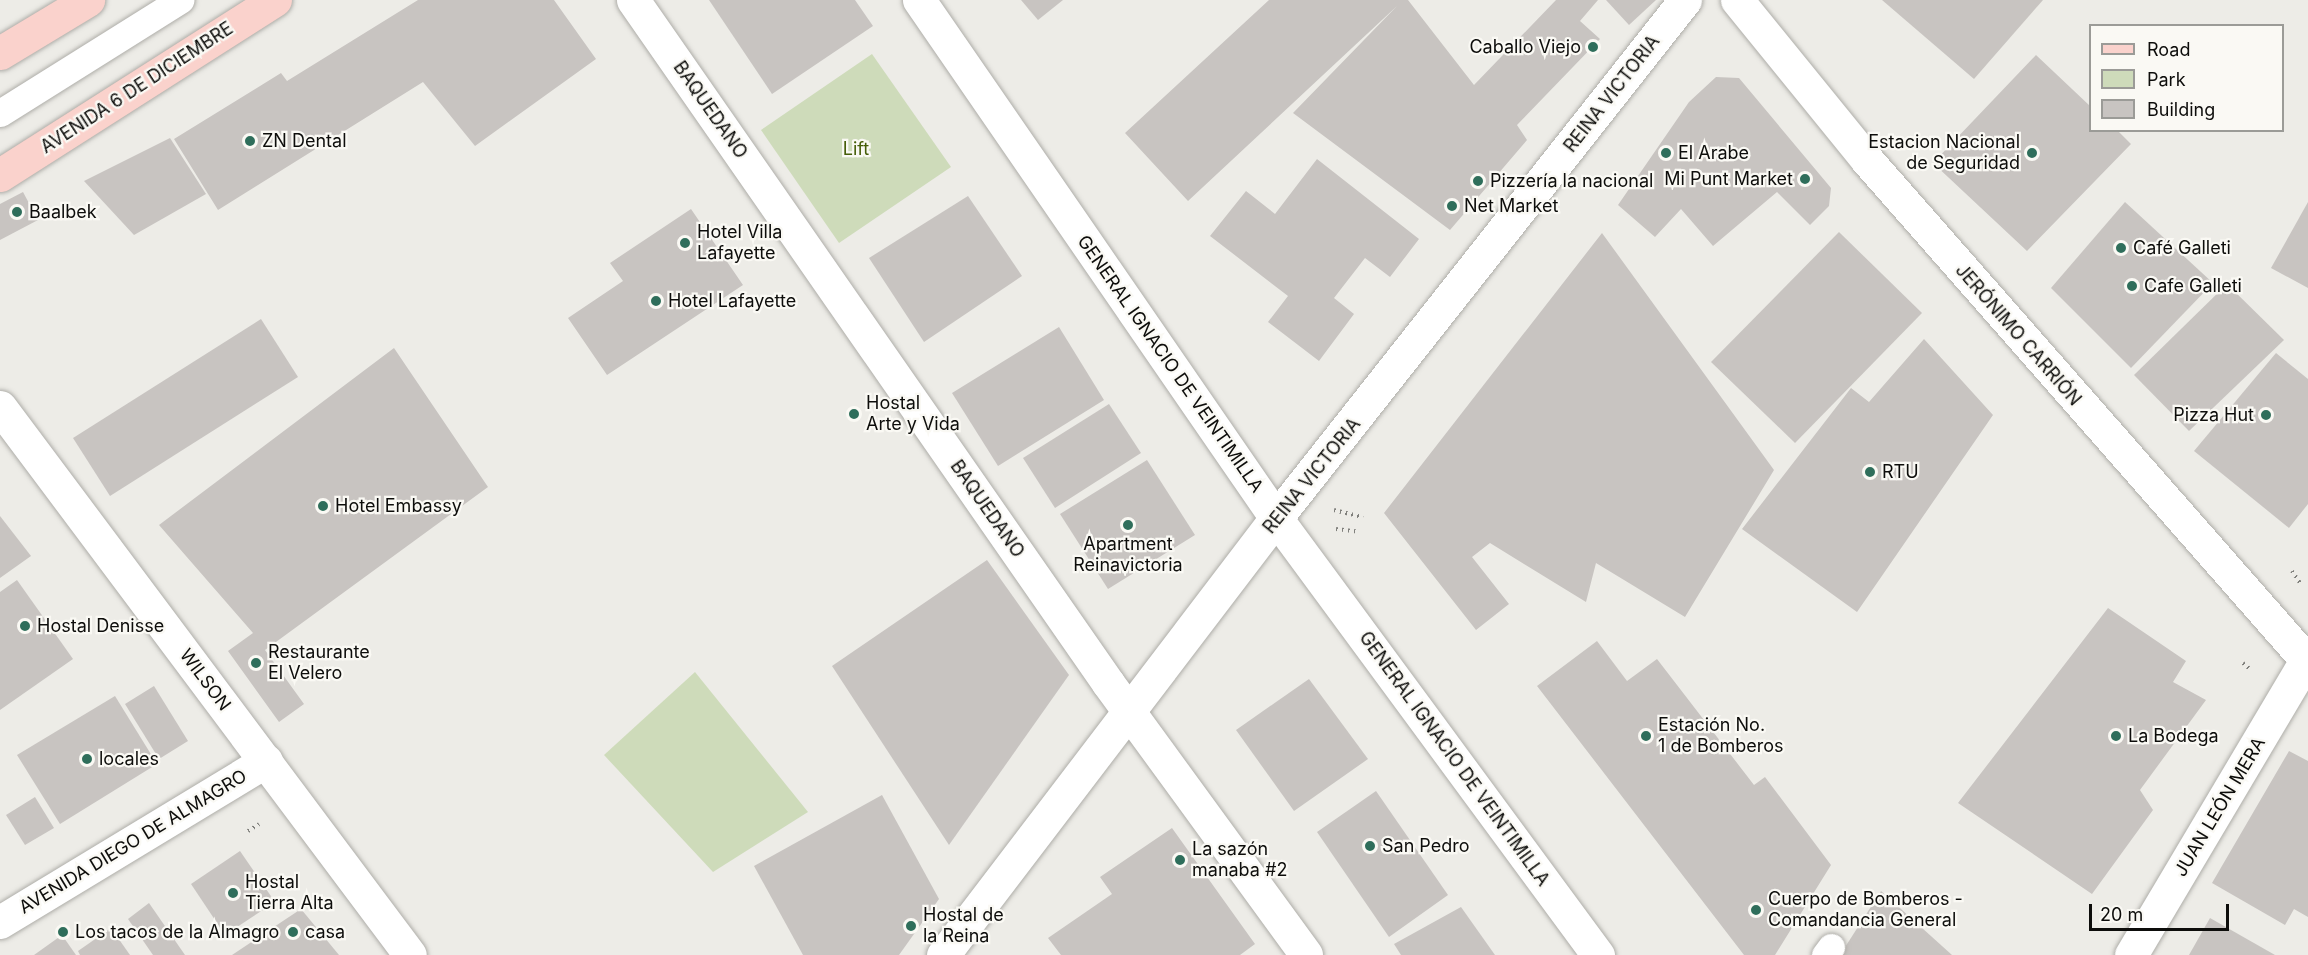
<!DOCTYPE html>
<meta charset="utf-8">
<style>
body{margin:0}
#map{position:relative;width:2308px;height:955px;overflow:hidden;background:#edece7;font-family:Inter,sans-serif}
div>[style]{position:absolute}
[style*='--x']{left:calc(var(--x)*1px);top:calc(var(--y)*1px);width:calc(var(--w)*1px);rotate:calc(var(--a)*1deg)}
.green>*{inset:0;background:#cedbba}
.building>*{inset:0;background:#c8c4c1}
.path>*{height:4px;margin-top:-2px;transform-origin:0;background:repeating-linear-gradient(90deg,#80807c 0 1.5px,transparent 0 6px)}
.roads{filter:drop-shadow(0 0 2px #aeada8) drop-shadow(0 0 2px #aeada8)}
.lane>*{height:27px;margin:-13.5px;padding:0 13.5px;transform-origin:13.5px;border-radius:13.5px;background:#fff}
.street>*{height:33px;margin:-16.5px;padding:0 16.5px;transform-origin:16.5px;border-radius:16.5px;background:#fff}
.secondary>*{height:33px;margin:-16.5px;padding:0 16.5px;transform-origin:16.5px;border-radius:16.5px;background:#fff}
.primary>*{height:33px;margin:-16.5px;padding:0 16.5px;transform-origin:16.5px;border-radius:16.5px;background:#fad2cc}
.dots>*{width:16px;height:16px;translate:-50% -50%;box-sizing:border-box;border:3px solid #faf9f4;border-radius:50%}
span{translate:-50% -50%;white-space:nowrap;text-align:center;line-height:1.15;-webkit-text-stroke:4.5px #faf9f4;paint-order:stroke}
.poi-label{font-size:18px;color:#0d0d0b}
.right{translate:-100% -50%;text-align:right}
.left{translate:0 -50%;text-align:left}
.street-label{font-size:18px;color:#0d0d0b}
.park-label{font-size:18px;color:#465e09}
.legend{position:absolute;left:2089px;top:24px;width:195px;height:108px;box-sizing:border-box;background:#faf9f4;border:2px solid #9b9b97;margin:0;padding:8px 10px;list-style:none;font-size:18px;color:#0d0d0b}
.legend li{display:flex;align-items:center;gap:12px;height:30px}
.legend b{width:30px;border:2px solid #9b9b97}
.scale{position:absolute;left:2089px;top:904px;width:140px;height:27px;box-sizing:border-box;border:3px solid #0d0d0b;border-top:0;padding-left:8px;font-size:18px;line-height:21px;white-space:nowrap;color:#0d0d0b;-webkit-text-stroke:4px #faf9f4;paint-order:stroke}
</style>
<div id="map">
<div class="green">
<i style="clip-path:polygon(872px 54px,951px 167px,839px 243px,761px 130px)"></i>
<i style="clip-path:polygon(695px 672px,808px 812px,713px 872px,604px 755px)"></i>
</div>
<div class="building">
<i style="clip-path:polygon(418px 0,554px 0,596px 59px,475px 146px,423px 82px,218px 210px,174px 139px,281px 73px,287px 81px)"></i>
<i style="clip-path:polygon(709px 0,855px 0,873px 26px,772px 94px)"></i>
<i style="clip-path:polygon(1021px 0,1063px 0,1038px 20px)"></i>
<i style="clip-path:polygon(1269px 0,1408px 0,1474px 85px,1556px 0,1598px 0,1580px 21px,1600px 39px,1517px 125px,1527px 140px,1450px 230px,1293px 113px,1397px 6px,1188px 201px,1125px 133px)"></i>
<i style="clip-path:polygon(1606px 0,1656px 0,1629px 25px)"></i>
<i style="clip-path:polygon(1882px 0,2043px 0,1974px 79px)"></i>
<i style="clip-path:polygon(2036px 55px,2090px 106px,2090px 130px,2117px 130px,2131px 144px,2027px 251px,1933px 163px)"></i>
<i style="clip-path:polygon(1716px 77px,1739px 78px,1831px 188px,1829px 206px,1810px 225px,1777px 192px,1713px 246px,1681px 209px,1655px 237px,1618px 205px,1689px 102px)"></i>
<i style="clip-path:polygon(170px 138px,206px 194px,134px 235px,84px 181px)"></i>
<i style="clip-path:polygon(1317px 159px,1419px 239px,1390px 277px,1365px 258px,1334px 298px,1354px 314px,1319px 361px,1268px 322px,1288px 296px,1210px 236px,1246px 191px,1275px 214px)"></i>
<i style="clip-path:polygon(23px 192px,38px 220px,0 240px,0 204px)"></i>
<i style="clip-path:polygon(968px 196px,1022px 276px,924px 342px,869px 258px)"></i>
<i style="clip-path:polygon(2125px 202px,2213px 283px,2131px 368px,2051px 288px)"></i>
<i style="clip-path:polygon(2308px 202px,2308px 288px,2271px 268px)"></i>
<i style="clip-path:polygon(691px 209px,743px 285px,607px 375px,568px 318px,623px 281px,610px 263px)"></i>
<i style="clip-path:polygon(1839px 232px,1922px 313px,1795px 443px,1711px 362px)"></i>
<i style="clip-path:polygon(1602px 233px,1774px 470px,1685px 617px,1596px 563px,1586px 602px,1490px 543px,1472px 557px,1509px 604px,1476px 630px,1384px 513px)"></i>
<i style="clip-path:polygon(2227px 284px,2284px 340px,2189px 431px,2134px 375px)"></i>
<i style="clip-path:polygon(261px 319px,298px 377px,110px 496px,73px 438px)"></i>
<i style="clip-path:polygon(1059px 327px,1104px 400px,998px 466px,952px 393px)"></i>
<i style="clip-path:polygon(1924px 339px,1993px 415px,1857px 612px,1742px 529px,1851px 388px,1869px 402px)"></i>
<i style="clip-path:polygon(394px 348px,488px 487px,265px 650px,304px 704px,279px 722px,228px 651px,253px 633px,159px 525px)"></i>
<i style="clip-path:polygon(2276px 353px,2308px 379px,2308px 504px,2289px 528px,2194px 451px)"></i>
<i style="clip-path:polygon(1109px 404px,1141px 453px,1055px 508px,1023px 458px)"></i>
<i style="clip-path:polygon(1147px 460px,1195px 535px,1108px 589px,1060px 514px)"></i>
<i style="clip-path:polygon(0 516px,31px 556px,0 578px)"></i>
<i style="clip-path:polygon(987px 560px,1069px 675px,949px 845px,832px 666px)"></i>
<i style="clip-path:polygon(17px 580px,73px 659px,0 710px,0 592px)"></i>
<i style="clip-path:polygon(2108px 608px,2186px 661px,2173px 682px,2206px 700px,2140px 790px,2153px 810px,2092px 894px,1958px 803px)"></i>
<i style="clip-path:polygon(1597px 641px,1627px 681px,1657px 659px,1754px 785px,1765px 777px,1831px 865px,1775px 955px,1744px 955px,1537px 686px)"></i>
<i style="clip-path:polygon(1309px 679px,1368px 759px,1294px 811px,1236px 730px)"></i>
<i style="clip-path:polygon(154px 686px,188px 741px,159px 759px,125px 704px)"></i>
<i style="clip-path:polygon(115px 696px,157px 764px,60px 824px,17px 755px)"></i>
<i style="clip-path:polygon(2289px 751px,2308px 761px,2308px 917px,2294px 909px,2285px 925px,2212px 883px)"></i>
<i style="clip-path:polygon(1376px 791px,1448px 895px,1389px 937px,1317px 832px)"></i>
<i style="clip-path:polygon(882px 795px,939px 899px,899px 955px,803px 955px,754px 866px)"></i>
<i style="clip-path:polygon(35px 797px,54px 828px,25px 845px,6px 815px)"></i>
<i style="clip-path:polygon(1172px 828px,1255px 944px,1240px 955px,1061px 955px,1048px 938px,1112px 894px,1100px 877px)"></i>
<i style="clip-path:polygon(240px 851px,275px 902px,225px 935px,191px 884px)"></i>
<i style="clip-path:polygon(1881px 891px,1952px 955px,1840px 955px)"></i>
<i style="clip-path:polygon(149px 903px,185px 955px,153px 955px,128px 919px)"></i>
<i style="clip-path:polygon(1461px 907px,1495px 955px,1401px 955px,1394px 944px)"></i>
<i style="clip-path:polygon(301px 909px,339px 955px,232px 955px)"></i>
<i style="clip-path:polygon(2210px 918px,2275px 955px,2189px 955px)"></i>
<i style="clip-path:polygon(111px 928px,130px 955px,80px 955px,78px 951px)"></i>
<i style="clip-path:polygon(62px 935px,76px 955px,34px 955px)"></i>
</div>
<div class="path">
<i style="--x:1334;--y:510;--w:30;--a:14"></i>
<i style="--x:1336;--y:529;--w:23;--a:7"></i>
<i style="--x:2292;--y:571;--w:14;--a:56"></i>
<i style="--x:2243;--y:663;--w:11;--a:41"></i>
<i style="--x:248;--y:831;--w:13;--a:-32"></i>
</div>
<div class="roads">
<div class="lane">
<i style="--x:0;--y:113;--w:213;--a:-32.1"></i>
<i style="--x:1825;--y:955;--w:10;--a:-53"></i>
</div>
<div class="street">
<i style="--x:633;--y:0;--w:832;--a:55.18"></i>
<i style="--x:1108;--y:683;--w:336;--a:53.9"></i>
<i style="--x:919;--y:0;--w:629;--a:55.43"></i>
<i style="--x:1276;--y:518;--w:543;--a:53.62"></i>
<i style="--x:1737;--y:0;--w:206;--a:50.9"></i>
<i style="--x:1867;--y:160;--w:668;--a:48.7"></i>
<i style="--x:0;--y:407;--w:684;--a:53.2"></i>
<i style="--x:0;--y:922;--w:311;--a:-31.2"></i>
<i style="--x:943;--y:955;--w:549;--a:-52.69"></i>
<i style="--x:1276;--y:518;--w:660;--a:-51.71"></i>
</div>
<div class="secondary">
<i style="--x:2131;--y:955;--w:347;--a:-59.3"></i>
</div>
<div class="primary">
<i style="--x:0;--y:53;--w:103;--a:-31.1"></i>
<i style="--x:0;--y:175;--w:326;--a:-32.5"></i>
</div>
</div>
<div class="dots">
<i style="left:1593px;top:47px;background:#2f6e5b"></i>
<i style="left:250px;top:141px;background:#2f6e5b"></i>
<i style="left:1666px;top:153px;background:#2f6e5b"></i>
<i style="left:2032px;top:153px;background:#2f6e5b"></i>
<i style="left:1805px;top:179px;background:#2f6e5b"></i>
<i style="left:1478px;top:181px;background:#2f6e5b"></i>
<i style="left:1452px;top:206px;background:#2f6e5b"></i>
<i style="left:17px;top:212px;background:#2f6e5b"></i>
<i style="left:685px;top:243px;background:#2f6e5b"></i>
<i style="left:2121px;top:248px;background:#2f6e5b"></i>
<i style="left:2132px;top:286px;background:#2f6e5b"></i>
<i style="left:656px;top:301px;background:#2f6e5b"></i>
<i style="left:854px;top:414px;background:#2f6e5b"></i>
<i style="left:2266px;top:415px;background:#2f6e5b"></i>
<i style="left:1870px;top:472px;background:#2f6e5b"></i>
<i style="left:323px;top:506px;background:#2f6e5b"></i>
<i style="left:1128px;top:525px;background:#2f6e5b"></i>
<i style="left:25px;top:626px;background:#2f6e5b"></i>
<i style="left:256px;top:663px;background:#2f6e5b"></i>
<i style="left:1646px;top:736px;background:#2f6e5b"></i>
<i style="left:2116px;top:736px;background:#2f6e5b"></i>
<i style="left:87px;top:759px;background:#2f6e5b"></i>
<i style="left:1370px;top:846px;background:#2f6e5b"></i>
<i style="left:1180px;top:860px;background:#2f6e5b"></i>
<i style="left:233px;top:893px;background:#2f6e5b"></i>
<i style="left:1756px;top:910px;background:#2f6e5b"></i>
<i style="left:911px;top:926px;background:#2f6e5b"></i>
<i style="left:63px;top:932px;background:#2f6e5b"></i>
<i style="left:293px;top:932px;background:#2f6e5b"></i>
</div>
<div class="poi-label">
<span class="right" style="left:1581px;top:47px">Caballo Viejo</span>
<span class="left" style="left:262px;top:141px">ZN Dental</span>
<span class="right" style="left:2020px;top:153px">Estacion Nacional<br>de Seguridad</span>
<span class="left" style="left:1678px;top:153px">El Arabe</span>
<span class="right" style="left:1793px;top:179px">Mi Punt Market</span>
<span class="left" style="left:1490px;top:181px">Pizzería la nacional</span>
<span class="left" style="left:1464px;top:206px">Net Market</span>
<span class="left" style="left:29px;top:212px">Baalbek</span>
<span class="left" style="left:697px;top:243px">Hotel Villa<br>Lafayette</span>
<span class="left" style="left:2133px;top:248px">Café Galleti</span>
<span class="left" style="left:2144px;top:286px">Cafe Galleti</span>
<span class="left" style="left:668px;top:301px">Hotel Lafayette</span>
<span class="left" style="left:866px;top:414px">Hostal<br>Arte y Vida</span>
<span class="right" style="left:2254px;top:415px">Pizza Hut</span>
<span class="left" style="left:1882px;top:472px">RTU</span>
<span class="left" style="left:335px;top:506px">Hotel Embassy</span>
<span style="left:1128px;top:555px">Apartment<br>Reinavictoria</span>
<span class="left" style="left:37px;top:626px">Hostal Denisse</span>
<span class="left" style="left:268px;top:663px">Restaurante<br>El Velero</span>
<span class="left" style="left:1658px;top:736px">Estación No.<br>1 de Bomberos</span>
<span class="left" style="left:2128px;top:736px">La Bodega</span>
<span class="left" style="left:99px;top:759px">locales</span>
<span class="left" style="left:1382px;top:846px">San Pedro</span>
<span class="left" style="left:1192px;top:860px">La sazón<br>manaba #2</span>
<span class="left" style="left:245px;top:893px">Hostal<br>Tierra Alta</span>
<span class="left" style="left:1768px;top:910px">Cuerpo de Bomberos -<br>Comandancia General</span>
<span class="left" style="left:923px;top:926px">Hostal de<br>la Reina</span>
<span class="left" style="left:75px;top:932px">Los tacos de la Almagro</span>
<span class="left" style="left:305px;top:932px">casa</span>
</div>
<div class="street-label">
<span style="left:137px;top:88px;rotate:-33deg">AVENIDA 6 DE DICIEMBRE</span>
<span style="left:1612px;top:94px;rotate:-52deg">REINA VICTORIA</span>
<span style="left:710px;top:110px;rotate:55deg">BAQUEDANO</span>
<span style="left:2018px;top:335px;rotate:49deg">JERÓNIMO CARRIÓN</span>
<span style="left:1170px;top:364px;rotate:55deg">GENERAL IGNACIO DE VEINTIMILLA</span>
<span style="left:1312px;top:476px;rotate:-51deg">REINA VICTORIA</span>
<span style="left:987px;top:509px;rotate:55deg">BAQUEDANO</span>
<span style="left:205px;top:680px;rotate:53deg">WILSON</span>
<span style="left:1454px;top:759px;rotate:54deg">GENERAL IGNACIO DE VEINTIMILLA</span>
<span style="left:2220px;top:807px;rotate:-59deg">JUAN LEÓN MERA</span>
<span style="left:133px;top:842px;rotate:-31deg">AVENIDA DIEGO DE ALMAGRO</span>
</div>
<div class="park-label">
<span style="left:856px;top:149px">Lift</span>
</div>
<ul class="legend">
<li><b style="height:8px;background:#fad2cc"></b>Road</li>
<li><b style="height:16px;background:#cedbba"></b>Park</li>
<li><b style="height:16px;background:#c8c4c1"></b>Building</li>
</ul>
<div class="scale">20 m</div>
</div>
